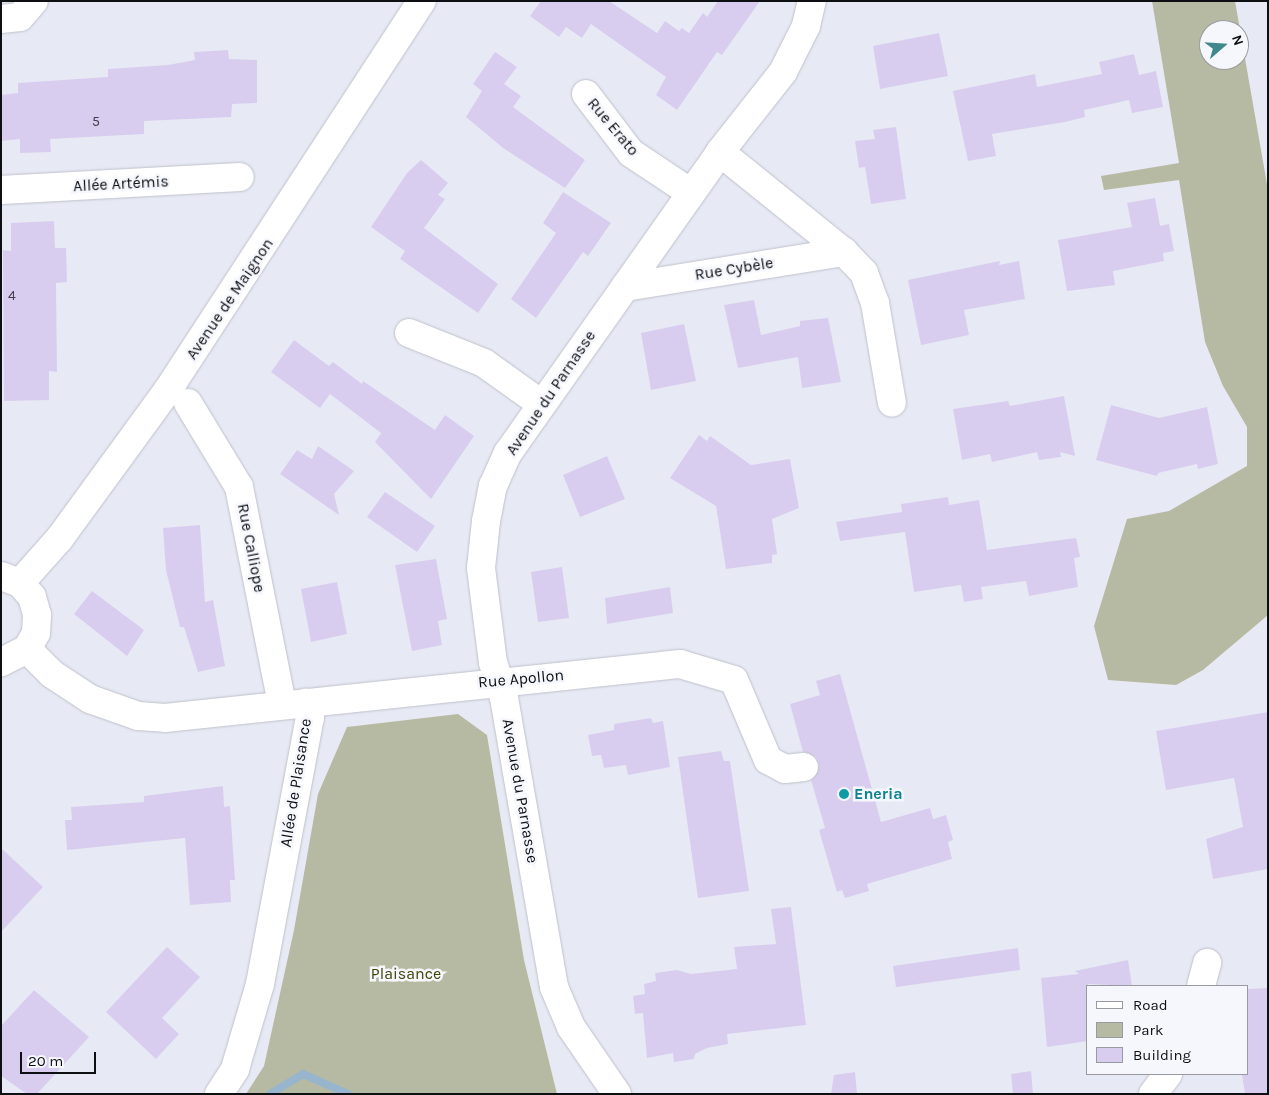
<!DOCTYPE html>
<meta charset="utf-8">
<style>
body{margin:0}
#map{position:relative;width:1269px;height:1095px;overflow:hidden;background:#e7eaf4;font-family:Karla,sans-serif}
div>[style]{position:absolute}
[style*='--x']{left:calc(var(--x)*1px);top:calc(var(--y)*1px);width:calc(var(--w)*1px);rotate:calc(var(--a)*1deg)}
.green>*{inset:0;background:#b7baa3}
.stream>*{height:8px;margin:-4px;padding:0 4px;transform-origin:4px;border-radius:4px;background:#97b6ce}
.building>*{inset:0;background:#d9cdef}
.roads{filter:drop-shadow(0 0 1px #bec1cb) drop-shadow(0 0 1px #bec1cb)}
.minor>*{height:28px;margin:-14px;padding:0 14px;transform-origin:14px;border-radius:14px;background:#fff}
.dots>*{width:14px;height:14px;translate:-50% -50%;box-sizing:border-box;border:2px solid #f5f7fd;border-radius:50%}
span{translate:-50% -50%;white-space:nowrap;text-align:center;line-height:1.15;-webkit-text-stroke:5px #f5f7fd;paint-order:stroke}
.number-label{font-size:14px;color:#413e4a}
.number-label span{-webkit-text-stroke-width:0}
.street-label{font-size:16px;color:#0e0f13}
.culture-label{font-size:16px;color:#0d838f;font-weight:700}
.left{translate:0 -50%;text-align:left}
.park-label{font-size:16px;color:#404507}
.frame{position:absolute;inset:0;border:2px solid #0e0f13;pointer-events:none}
.legend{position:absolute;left:1086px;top:985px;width:162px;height:90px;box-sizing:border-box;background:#f5f7fd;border:1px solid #999a9f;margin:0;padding:6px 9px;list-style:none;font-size:15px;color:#0e0f13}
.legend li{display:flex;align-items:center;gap:10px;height:25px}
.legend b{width:25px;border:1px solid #999a9f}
.north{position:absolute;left:1199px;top:20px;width:50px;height:50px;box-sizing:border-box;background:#f5f7fd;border:1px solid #999a9f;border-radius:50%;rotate:71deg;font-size:14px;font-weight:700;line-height:20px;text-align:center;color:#0e0f13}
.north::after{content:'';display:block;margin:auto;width:18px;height:22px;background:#40888c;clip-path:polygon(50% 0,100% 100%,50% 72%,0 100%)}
.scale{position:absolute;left:20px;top:1052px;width:76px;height:22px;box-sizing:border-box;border:2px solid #0e0f13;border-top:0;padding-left:6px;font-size:15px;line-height:18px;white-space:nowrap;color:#0e0f13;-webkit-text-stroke:4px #f5f7fd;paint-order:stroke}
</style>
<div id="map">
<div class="green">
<i style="clip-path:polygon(evenodd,1152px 1px,1235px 1px,1268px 190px,1268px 615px,1203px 670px,1176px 685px,1108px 680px,1094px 626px,1127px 519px,1169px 511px,1247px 466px,1247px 427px,1223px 386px,1205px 342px,1179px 180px,1104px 190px,1101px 176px,1179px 163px,1152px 1px,1209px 30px,1239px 30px,1239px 60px,1209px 60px,1209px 30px)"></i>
<i style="clip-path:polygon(458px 714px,487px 735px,524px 960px,557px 1094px,246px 1094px,264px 1066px,294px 930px,318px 794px,347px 727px)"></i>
</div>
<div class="stream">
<i style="--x:270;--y:1094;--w:39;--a:-31"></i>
<i style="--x:303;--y:1074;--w:49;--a:24"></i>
</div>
<div class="building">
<i style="clip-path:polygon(541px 1px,609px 1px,657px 33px,665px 21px,679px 31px,682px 28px,689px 33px,703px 13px,707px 17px,718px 1px,760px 1px,722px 55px,717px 52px,677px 110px,656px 95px,666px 77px,591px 24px,582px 38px,566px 27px,559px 37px,530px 16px)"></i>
<i style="clip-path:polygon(939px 33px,948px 76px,880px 89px,873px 46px)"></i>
<i style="clip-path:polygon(228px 50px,229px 59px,257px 60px,257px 103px,232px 104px,231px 117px,144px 121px,144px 134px,50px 139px,51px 152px,20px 153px,20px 139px,1px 141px,1px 95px,18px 93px,18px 83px,108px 77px,108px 69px,168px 65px,195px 60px,194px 52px)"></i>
<i style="clip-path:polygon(495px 52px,517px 67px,504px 84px,521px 96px,513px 107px,585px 160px,565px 188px,503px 148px,466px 117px,482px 91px,473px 84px)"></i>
<i style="clip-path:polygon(1134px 54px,1139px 75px,1156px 71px,1163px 107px,1132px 113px,1129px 100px,1084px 110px,1085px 117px,1065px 122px,992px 134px,996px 156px,968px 161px,953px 91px,1035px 74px,1037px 87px,1102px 74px,1099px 62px)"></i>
<i style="clip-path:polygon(896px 127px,906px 199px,871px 204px,865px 167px,859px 168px,855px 141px,875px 139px,873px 130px)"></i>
<i style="clip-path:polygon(421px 160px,448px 183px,438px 195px,445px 199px,424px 228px,498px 284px,478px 313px,400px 259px,405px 251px,371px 227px,407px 173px)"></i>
<i style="clip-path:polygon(563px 192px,611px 223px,588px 256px,583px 252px,536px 318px,511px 299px,556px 233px,543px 223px)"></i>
<i style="clip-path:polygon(1155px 198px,1160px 226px,1169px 224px,1174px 251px,1163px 253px,1164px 261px,1113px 271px,1115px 285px,1067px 291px,1058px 240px,1132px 227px,1127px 203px)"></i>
<i style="clip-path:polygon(54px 221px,55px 248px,66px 248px,67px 282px,56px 283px,57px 372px,49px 371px,49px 400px,4px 401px,3px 250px,11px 251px,11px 223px)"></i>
<i style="clip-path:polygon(1000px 261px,999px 265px,1019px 261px,1025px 299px,964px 310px,969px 335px,921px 345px,908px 280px)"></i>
<i style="clip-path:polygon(754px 300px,761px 335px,800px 326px,800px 321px,828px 318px,841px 382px,802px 388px,798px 357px,738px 368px,724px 305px)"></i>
<i style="clip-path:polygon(684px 324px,696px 381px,651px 390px,641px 333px)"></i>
<i style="clip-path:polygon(294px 340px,329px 366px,333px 362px,362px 384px,363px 381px,435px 430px,445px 415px,474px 436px,431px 499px,375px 442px,381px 433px,330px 394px,320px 408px,271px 372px)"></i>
<i style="clip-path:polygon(1064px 396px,1075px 456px,1060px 452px,1061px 457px,1039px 460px,1037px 452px,992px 462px,990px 454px,962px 460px,953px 409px,1008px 401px,1010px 406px)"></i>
<i style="clip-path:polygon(1111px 405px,1159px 418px,1207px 407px,1218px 464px,1198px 469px,1197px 464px,1158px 473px,1157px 476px,1096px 460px)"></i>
<i style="clip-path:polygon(699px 435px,707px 441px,710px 436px,751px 465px,790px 459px,799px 508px,772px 519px,777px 554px,772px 555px,772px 563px,726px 569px,716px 506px,670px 478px)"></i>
<i style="clip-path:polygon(318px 446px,354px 471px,334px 494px,339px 515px,280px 474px,297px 450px,312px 459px)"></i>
<i style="clip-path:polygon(607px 456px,625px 499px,580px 517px,563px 475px)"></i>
<i style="clip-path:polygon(385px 492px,435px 526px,417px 552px,367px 517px)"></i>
<i style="clip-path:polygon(948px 497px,949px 505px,979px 500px,987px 550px,1076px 538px,1080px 557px,1074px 558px,1078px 587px,1029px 596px,1026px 581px,981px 587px,983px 599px,964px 602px,961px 585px,914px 592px,905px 532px,840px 541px,836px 522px,902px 512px,901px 504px)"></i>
<i style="clip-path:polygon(200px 525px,205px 602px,213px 600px,225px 666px,198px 672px,184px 627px,180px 627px,166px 570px,163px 528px)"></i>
<i style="clip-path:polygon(436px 559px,447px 619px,438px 621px,442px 645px,412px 651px,395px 565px)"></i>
<i style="clip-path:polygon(562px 567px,569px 618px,538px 622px,531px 572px)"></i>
<i style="clip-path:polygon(337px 582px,347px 634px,311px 642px,301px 589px)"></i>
<i style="clip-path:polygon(670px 587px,673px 613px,607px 624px,605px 598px)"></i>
<i style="clip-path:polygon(92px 591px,144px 630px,127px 656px,74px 614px)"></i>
<i style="clip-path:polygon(840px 674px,881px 822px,930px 808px,933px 819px,946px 815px,953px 840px,948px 842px,952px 859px,867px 884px,869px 891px,845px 898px,842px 890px,837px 892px,819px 830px,825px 828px,811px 780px,819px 765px,816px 757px,803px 752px,790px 704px,820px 695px,816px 681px)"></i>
<i style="clip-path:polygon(1268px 712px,1268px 869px,1213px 879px,1206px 839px,1243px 827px,1234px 778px,1166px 790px,1156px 731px)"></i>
<i style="clip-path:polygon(651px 718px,653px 723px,663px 721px,670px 767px,628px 775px,626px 765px,604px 768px,601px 755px,592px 756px,588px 735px,614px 730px,614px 724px)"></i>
<i style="clip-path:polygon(721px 751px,724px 761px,730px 761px,749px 891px,698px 898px,678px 757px)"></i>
<i style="clip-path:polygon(223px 786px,224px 807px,230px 806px,235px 880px,230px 880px,231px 902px,190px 905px,185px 838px,67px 850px,65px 820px,72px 820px,71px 807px,144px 802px,144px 796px)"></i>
<i style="clip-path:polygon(1px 848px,43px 887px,1px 932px)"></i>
<i style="clip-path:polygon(791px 907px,806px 1025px,727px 1034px,728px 1044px,707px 1048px,695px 1054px,694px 1059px,674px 1062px,673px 1053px,647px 1058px,643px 1013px,635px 1014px,633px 996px,645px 994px,644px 984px,656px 981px,655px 973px,677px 970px,691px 974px,737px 969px,734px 947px,776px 944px,771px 909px)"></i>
<i style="clip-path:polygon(167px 947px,200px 977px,162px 1018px,179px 1034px,156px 1059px,106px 1012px)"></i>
<i style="clip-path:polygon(1018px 948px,1020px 970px,896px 987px,893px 966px)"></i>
<i style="clip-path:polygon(1128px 960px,1132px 986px,1088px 984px,1088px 1041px,1047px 1047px,1041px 978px,1079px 974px,1075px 971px)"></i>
<i style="clip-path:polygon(1268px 988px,1268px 1094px,1245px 1094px,1242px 1074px,1248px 1074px,1248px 989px)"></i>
<i style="clip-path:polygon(34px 990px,89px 1037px,37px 1094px,27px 1094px,1px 1076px,1px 1026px)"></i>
<i style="clip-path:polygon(1031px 1071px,1033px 1094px,1013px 1094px,1011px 1074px)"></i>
<i style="clip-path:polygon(855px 1072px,857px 1094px,831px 1094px,834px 1075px)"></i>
</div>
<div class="roads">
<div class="minor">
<i style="--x:1;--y:19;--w:19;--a:-6"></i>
<i style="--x:20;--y:17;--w:21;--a:-49"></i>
<i style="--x:586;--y:94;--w:74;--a:52.7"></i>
<i style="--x:631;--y:153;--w:72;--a:33.7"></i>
<i style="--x:720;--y:152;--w:159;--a:38.9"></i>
<i style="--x:844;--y:252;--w:29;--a:46"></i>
<i style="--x:864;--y:273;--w:32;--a:70"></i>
<i style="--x:875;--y:303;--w:101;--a:80.4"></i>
<i style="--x:1;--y:190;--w:239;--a:-3.1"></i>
<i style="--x:625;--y:287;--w:222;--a:-9.1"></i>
<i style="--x:409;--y:333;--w:81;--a:21.8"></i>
<i style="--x:484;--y:363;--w:69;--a:35.5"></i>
<i style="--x:188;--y:403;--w:98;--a:58.7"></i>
<i style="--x:239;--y:487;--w:222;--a:78.8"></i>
<i style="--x:1;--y:576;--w:20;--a:20"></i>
<i style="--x:20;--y:583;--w:18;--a:49"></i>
<i style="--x:32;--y:597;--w:19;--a:74"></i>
<i style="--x:37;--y:615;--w:18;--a:93"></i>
<i style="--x:36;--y:633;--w:18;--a:119"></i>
<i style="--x:27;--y:649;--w:29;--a:153"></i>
<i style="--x:20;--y:583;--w:60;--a:-48.4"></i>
<i style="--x:60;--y:538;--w:183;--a:-53.9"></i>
<i style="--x:168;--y:390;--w:465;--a:-56.9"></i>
<i style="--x:27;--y:649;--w:35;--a:45"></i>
<i style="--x:52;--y:674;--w:45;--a:33.3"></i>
<i style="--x:90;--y:699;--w:51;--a:19.5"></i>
<i style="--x:138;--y:716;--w:27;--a:4"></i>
<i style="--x:165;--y:718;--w:518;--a:-5.99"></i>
<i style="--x:680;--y:664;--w:56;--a:16.5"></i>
<i style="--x:734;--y:680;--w:87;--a:67"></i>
<i style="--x:768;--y:760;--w:19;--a:28"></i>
<i style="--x:785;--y:769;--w:19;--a:-6"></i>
<i style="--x:1201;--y:986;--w:24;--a:-75"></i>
<i style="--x:219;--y:1094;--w:30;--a:-57"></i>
<i style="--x:235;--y:1069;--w:89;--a:-73.6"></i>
<i style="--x:260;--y:984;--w:271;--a:-79.4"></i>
<i style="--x:310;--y:718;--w:16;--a:-105"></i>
<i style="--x:617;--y:1094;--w:81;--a:-124.5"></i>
<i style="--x:571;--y:1027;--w:43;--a:-113"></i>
<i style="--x:554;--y:987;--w:293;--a:-99.8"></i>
<i style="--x:504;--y:698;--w:37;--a:-107"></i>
<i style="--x:493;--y:663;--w:96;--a:-97.2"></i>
<i style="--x:481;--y:568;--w:47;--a:-83.9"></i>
<i style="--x:486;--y:521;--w:36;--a:-79"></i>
<i style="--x:493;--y:486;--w:36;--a:-66"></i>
<i style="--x:508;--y:453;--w:368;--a:-54.8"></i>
<i style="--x:720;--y:152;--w:102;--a:-51.8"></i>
<i style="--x:783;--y:72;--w:51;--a:-63.4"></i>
<i style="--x:806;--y:26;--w:26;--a:-77"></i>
<i style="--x:1153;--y:1094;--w:25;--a:-53"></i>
</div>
</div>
<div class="dots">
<i style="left:844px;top:794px;background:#0f9aa8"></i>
</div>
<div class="number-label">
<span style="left:96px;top:122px">5</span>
<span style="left:12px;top:296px">4</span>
</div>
<div class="street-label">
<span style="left:613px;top:127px;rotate:50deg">Rue Erato</span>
<span style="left:121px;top:184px;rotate:-3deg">Allée Artémis</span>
<span style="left:734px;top:269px;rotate:-9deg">Rue Cybèle</span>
<span style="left:230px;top:299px;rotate:-56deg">Avenue de Maignon</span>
<span style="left:551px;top:393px;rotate:-56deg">Avenue du Parnasse</span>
<span style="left:251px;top:548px;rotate:79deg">Rue Calliope</span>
<span style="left:521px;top:679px;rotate:-5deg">Rue Apollon</span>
<span style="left:296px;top:783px;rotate:-81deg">Allée de Plaisance</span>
<span style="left:520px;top:791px;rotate:80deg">Avenue du Parnasse</span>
</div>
<div class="culture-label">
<span class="left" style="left:854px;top:794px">Eneria</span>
</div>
<div class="park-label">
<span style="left:406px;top:974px">Plaisance</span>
</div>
<div class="frame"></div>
<ul class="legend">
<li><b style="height:6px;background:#fff"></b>Road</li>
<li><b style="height:14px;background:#b7baa3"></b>Park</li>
<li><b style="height:14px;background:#d9cdef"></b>Building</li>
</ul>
<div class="north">N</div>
<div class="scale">20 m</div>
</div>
